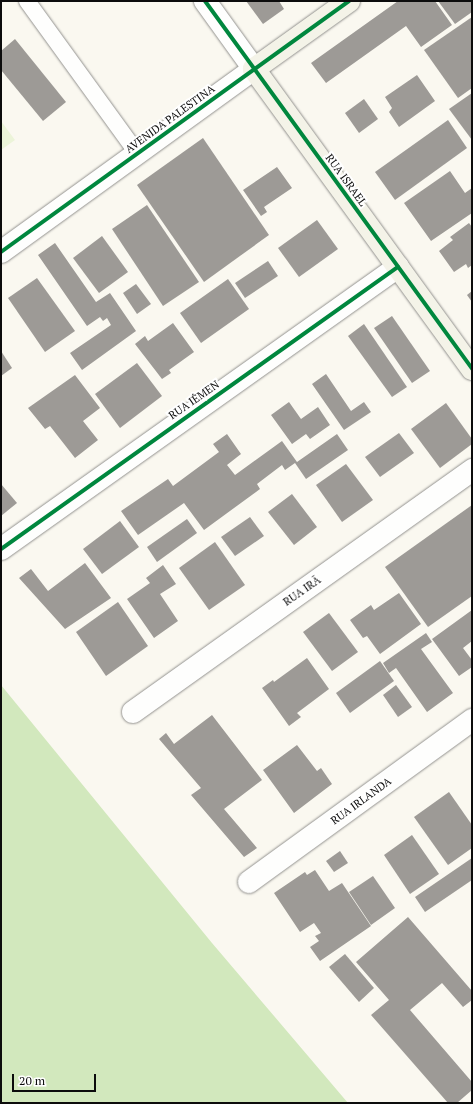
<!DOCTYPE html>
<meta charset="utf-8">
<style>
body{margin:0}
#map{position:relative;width:473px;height:1104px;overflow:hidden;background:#faf8f0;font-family:"PT Serif",serif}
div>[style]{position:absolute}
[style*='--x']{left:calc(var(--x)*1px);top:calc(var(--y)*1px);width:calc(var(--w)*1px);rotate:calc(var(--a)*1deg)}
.forest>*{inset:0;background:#d2e8bd}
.pitch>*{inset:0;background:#ecf4d9}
.building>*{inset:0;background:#9d9a96}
.roads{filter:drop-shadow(0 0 1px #93928f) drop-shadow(0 0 1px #93928f)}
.lane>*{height:16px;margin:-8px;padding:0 8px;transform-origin:8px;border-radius:8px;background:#fefefd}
.street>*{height:22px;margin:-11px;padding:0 11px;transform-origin:11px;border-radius:11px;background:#fefefd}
.secondary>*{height:22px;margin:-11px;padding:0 11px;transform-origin:11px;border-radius:11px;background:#f4f3e8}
.cycleway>*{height:4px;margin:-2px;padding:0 2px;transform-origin:2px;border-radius:2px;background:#00873e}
span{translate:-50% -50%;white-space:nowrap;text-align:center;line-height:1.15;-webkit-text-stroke:4px #fff;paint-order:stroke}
.street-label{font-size:11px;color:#0c0c0c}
.frame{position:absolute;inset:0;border:2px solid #0c0c0c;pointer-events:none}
.scale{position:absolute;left:12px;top:1074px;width:84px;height:18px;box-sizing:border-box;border:2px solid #0c0c0c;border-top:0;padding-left:5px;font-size:12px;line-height:14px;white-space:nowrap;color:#0c0c0c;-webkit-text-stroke:3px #fff;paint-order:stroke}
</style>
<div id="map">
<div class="forest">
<i style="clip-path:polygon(1px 685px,212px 943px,348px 1103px,1px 1103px)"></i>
</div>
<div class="pitch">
<i style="clip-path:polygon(1px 121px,15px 140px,1px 150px)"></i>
</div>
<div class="building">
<i style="clip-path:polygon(246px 1px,279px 1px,284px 9px,263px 24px)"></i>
<i style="clip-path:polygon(398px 1px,435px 1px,452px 25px,421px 47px,406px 26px,326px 83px,311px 63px)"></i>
<i style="clip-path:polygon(438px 1px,472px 1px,472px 12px,455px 24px)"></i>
<i style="clip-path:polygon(472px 17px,472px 88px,458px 98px,424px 50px)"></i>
<i style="clip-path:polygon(15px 39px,66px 102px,43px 121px,1px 70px,1px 51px)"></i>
<i style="clip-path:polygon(417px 75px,435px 101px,399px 127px,389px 112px,392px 108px,385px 97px)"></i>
<i style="clip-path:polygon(472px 93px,472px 140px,449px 109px)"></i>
<i style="clip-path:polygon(364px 99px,378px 119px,359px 133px,345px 113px)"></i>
<i style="clip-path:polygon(448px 120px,467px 148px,395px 200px,375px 172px)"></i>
<i style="clip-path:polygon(203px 138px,269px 235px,204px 282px,137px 185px)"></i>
<i style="clip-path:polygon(277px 167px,292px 188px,264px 207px,267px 212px,261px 216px,243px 190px)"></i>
<i style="clip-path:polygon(450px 171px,465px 193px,472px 188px,472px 213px,431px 241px,404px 203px)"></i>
<i style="clip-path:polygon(147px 205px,199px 282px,163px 306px,112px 229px)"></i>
<i style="clip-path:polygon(317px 220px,338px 249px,299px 277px,278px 248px)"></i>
<i style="clip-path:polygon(469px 223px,472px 227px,472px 265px,468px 268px,466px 264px,454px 272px,439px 251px,453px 240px,450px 237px)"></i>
<i style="clip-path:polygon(102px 236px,128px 272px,99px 293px,73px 258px)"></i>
<i style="clip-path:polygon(55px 243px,96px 302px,110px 293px,136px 331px,82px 370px,70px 353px,111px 325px,107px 318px,103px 321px,100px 317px,87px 326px,38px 255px)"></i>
<i style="clip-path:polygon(268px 261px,278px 276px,245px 298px,235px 283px)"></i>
<i style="clip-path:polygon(37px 278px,75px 331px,45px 352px,8px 298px)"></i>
<i style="clip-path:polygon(228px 279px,249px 309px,201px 343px,180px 313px)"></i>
<i style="clip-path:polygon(136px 284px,151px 304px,137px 314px,123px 293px)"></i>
<i style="clip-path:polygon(472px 291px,472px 302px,467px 295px)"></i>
<i style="clip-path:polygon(392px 316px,430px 371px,412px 383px,374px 328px)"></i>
<i style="clip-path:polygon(173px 323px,194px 352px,169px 370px,171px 373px,162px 379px,135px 344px,145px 336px,148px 341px)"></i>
<i style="clip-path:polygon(364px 324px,407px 387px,392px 397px,348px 336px)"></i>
<i style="clip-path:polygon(1px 351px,12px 368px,1px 376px)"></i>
<i style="clip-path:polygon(137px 363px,162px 396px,120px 428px,95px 394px)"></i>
<i style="clip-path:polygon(326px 374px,351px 411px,364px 402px,371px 412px,344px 430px,312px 384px)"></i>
<i style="clip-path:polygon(75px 375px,100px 408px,83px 421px,98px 440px,75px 458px,50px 426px,45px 429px,28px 408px)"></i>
<i style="clip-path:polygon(289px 402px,301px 419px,318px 407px,330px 425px,310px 439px,306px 434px,292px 444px,271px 415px)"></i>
<i style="clip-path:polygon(446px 403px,472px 439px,472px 444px,440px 468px,411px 429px)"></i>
<i style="clip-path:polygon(399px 433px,414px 453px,380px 477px,365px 457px)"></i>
<i style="clip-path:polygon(227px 434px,241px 454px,227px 465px,235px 475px,282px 441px,297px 462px,337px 434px,348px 450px,306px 479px,295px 463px,285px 470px,282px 465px,257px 484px,260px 489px,204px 530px,184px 503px,138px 535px,121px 511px,168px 479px,173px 486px,219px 452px,213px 444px)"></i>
<i style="clip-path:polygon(346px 464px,373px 500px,342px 522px,316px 485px)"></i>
<i style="clip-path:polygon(1px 484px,17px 503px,1px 516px)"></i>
<i style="clip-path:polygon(292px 494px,317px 527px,294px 545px,268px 512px)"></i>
<i style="clip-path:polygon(472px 505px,472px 596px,428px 627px,385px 567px)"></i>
<i style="clip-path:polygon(250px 517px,264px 536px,235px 556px,221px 537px)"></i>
<i style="clip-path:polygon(187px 519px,197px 533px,157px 562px,147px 547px)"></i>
<i style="clip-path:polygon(120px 521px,139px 547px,102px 574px,83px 549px)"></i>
<i style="clip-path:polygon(215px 542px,245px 585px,209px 610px,179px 568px)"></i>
<i style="clip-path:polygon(85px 563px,111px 598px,65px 629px,19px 578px,31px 569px,48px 591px)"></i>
<i style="clip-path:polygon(163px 565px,176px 584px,160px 594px,178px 621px,154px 638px,127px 599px,150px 583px,146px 578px)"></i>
<i style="clip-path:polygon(399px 593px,421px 624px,380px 654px,367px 636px,363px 638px,350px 620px,371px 605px,374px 610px)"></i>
<i style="clip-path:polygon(118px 602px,148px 646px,106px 676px,76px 632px)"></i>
<i style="clip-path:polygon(472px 610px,472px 641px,463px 648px,472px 660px,472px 667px,459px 676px,432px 639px)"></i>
<i style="clip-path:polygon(329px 613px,358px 652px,332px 671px,303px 632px)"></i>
<i style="clip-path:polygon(426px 633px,432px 642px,421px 649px,453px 693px,427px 712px,396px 668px,389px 673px,383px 663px)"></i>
<i style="clip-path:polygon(307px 658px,329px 689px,297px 713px,301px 717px,289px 726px,262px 688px,273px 680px,274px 682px)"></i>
<i style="clip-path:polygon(380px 661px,394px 681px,350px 713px,336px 693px)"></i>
<i style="clip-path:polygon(396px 685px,412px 707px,398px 717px,383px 695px)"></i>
<i style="clip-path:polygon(212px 715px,262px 780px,224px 809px,257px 848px,244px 857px,191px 795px,201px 788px,159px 739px,166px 733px,174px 744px)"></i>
<i style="clip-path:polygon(297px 745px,317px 771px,321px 768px,332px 784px,294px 813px,263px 770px)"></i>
<i style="clip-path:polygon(449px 792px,472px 825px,472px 848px,448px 865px,414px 817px)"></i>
<i style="clip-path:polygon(412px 835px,439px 874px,410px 894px,384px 855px)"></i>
<i style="clip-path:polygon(340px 851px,348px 863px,334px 872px,326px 861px)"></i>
<i style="clip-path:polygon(472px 858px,472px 880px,425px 912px,415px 897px)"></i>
<i style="clip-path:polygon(315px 870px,329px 891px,342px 883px,371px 926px,320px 961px,310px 947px,319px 941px,315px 936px,321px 933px,314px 923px,300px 932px,274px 893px,305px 872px,307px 875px)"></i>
<i style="clip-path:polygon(373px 876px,395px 908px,371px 925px,349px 892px)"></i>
<i style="clip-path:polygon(408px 917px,472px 991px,472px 1000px,463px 1007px,442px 983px,410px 1010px,472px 1082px,472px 1090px,457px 1103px,448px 1103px,371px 1015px,389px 1000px,356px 962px)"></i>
<i style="clip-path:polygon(345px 954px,374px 988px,359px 1002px,329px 967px)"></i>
</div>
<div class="roads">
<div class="lane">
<i style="--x:27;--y:1;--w:188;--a:54.1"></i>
</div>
<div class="street">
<i style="--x:1;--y:252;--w:312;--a:-35.9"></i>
<i style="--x:254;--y:69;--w:84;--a:-125.8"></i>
<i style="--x:1;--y:549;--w:487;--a:-35.4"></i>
<i style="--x:133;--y:712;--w:417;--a:-35.5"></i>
<i style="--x:249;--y:882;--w:276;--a:-36"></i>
</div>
<div class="secondary">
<i style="--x:349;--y:1;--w:117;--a:144.4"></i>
<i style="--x:254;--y:69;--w:371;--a:54"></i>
</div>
</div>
<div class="cycleway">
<i style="--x:205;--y:1;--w:455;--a:54"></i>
<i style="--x:1;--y:252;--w:429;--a:-35.8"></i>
<i style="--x:1;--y:549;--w:487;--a:-35.4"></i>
</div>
<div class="street-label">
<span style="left:170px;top:119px;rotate:-36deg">AVENIDA PALESTINA</span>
<span style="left:346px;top:180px;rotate:54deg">RUA ISRAEL</span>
<span style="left:194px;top:400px;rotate:-35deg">RUA IÊMEN</span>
<span style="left:302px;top:591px;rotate:-35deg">RUA IRÃ</span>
<span style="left:361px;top:801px;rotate:-36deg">RUA IRLANDA</span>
</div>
<div class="frame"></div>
<div class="scale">20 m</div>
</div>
